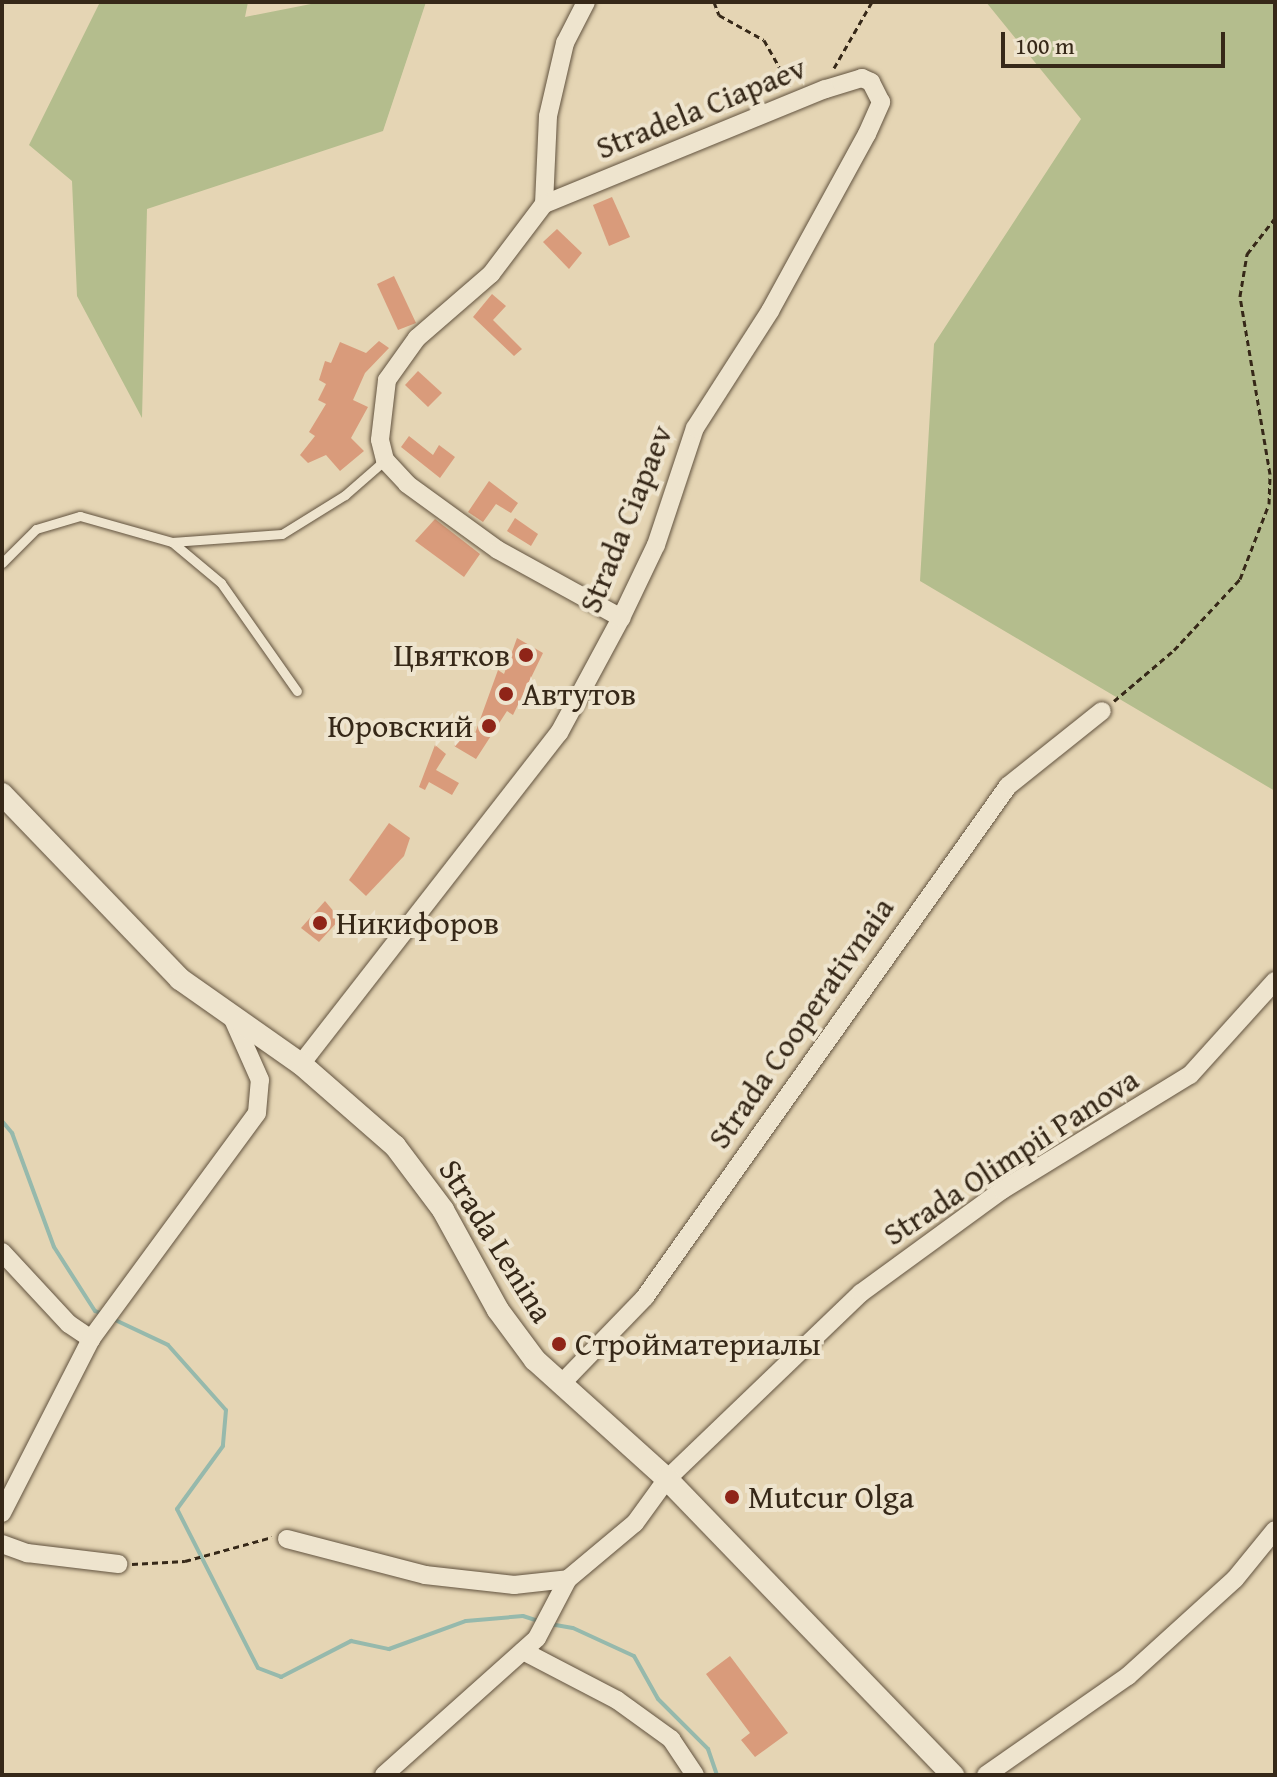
<!DOCTYPE html>
<meta charset="utf-8">
<style>
body{margin:0}
#map{position:relative;width:1277px;height:1777px;overflow:hidden;background:#e5d5b4;font-family:"Gentium Book Plus",serif}
div>[style]{position:absolute}
[style*='--x']{left:calc(var(--x)*1px);top:calc(var(--y)*1px);width:calc(var(--w)*1px);rotate:calc(var(--a)*1deg)}
.green>*{inset:0;background:#b4bd8d}
.stream>*{height:4px;margin:-2px;padding:0 2px;transform-origin:2px;border-radius:2px;background:#96b9ac}
.building>*{inset:0;background:#d99b7b}
.path>*{height:3px;margin-top:-1.5px;transform-origin:0;background:repeating-linear-gradient(90deg,#362818 0 6px,transparent 0 10px)}
.roads{filter:drop-shadow(0 0 2px #62533f) drop-shadow(0 0 2px #62533f)}
.service>*{height:9px;margin:-4.5px;padding:0 4.5px;transform-origin:4.5px;border-radius:4.5px;background:#eee4ce}
.minor>*{height:18px;margin:-9px;padding:0 9px;transform-origin:9px;border-radius:9px;background:#eee4ce}
.tertiary>*{height:22px;margin:-11px;padding:0 11px;transform-origin:11px;border-radius:11px;background:#eee4ce}
.dots>*{width:22px;height:22px;translate:-50% -50%;box-sizing:border-box;border:4px solid #eee4ce;border-radius:50%}
span{translate:-50% -50%;white-space:nowrap;text-align:center;line-height:1.15;-webkit-text-stroke:8px #eee4ce;paint-order:stroke}
.street-label{font-size:32px;color:#362818}
.poi-label{font-size:32px;color:#362818}
.right{translate:-100% -50%;text-align:right}
.left{translate:0 -50%;text-align:left}
.frame{position:absolute;inset:0;border:4px solid #362818;pointer-events:none}
.scale{position:absolute;left:1001px;top:32px;width:224px;height:36px;box-sizing:border-box;border:4px solid #362818;border-top:0;padding-left:10px;font-size:24px;line-height:28px;white-space:nowrap;color:#362818;-webkit-text-stroke:6px #eee4ce;paint-order:stroke}
</style>
<div id="map">
<div class="green">
<i style="clip-path:polygon(100px 2px,248px 2px,245px 17px,321px 2px,426px 2px,383px 131px,147px 209px,142px 418px,77px 296px,72px 181px,29px 145px)"></i>
<i style="clip-path:polygon(986px 2px,1275px 2px,1275px 791px,920px 581px,934px 344px,1081px 119px)"></i>
</div>
<div class="stream">
<i style="--x:2;--y:1121;--w:16;--a:50"></i>
<i style="--x:12;--y:1133;--w:121;--a:69.8"></i>
<i style="--x:54;--y:1247;--w:76;--a:57.4"></i>
<i style="--x:95;--y:1311;--w:9;--a:21"></i>
<i style="--x:111;--y:1318;--w:63;--a:25.3"></i>
<i style="--x:168;--y:1345;--w:87;--a:48.3"></i>
<i style="--x:226;--y:1410;--w:36;--a:95"></i>
<i style="--x:223;--y:1446;--w:78;--a:126.1"></i>
<i style="--x:177;--y:1509;--w:178;--a:63"></i>
<i style="--x:258;--y:1668;--w:25;--a:21"></i>
<i style="--x:281;--y:1677;--w:79;--a:-27.2"></i>
<i style="--x:351;--y:1641;--w:39;--a:12"></i>
<i style="--x:389;--y:1649;--w:82;--a:-20"></i>
<i style="--x:466;--y:1621;--w:57;--a:-5"></i>
<i style="--x:523;--y:1616;--w:19;--a:18"></i>
<i style="--x:550;--y:1624;--w:23;--a:10"></i>
<i style="--x:573;--y:1628;--w:67;--a:24.7"></i>
<i style="--x:634;--y:1656;--w:49;--a:60.8"></i>
<i style="--x:658;--y:1699;--w:71;--a:45"></i>
<i style="--x:708;--y:1749;--w:28;--a:71"></i>
</div>
<div class="building">
<i style="clip-path:polygon(612px 197px,630px 237px,609px 246px,593px 205px)"></i>
<i style="clip-path:polygon(557px 229px,582px 253px,569px 269px,543px 242px)"></i>
<i style="clip-path:polygon(394px 276px,416px 323px,398px 330px,377px 284px)"></i>
<i style="clip-path:polygon(492px 294px,506px 306px,493px 320px,522px 349px,514px 356px,473px 317px)"></i>
<i style="clip-path:polygon(379px 341px,389px 348px,365px 373px,353px 400px,368px 407px,351px 438px,364px 451px,340px 471px,326px 455px,308px 463px,300px 455px,315px 436px,309px 432px,326px 404px,318px 400px,326px 384px,319px 380px,325px 361px,331px 363px,340px 342px,366px 353px)"></i>
<i style="clip-path:polygon(418px 371px,442px 393px,428px 407px,405px 385px)"></i>
<i style="clip-path:polygon(409px 436px,433px 455px,439px 445px,455px 457px,440px 478px,401px 447px)"></i>
<i style="clip-path:polygon(489px 481px,518px 503px,511px 513px,496px 504px,483px 522px,468px 512px)"></i>
<i style="clip-path:polygon(515px 518px,538px 534px,531px 546px,507px 531px)"></i>
<i style="clip-path:polygon(435px 519px,480px 554px,464px 577px,415px 541px)"></i>
<i style="clip-path:polygon(517px 638px,543px 653px,513px 715px,507px 711px,476px 759px,454px 746px,462px 733px,473px 739px,498px 670px,504px 674px)"></i>
<i style="clip-path:polygon(435px 745px,446px 754px,436px 770px,459px 783px,452px 795px,429px 782px,425px 790px,419px 787px)"></i>
<i style="clip-path:polygon(389px 823px,410px 838px,404px 856px,366px 896px,349px 880px)"></i>
<i style="clip-path:polygon(325px 901px,340px 919px,319px 942px,301px 928px)"></i>
<i style="clip-path:polygon(730px 1656px,788px 1733px,755px 1757px,741px 1740px,750px 1733px,706px 1674px)"></i>
</div>
<div class="path">
<i style="--x:714;--y:2;--w:14;--a:69"></i>
<i style="--x:719;--y:15;--w:51;--a:29.1"></i>
<i style="--x:764;--y:40;--w:53;--a:60.5"></i>
<i style="--x:834;--y:68;--w:76;--a:-60.1"></i>
<i style="--x:1114;--y:701;--w:79;--a:-40.4"></i>
<i style="--x:1174;--y:650;--w:97;--a:-47.1"></i>
<i style="--x:1240;--y:579;--w:80;--a:-68.9"></i>
<i style="--x:1269;--y:504;--w:30;--a:-88"></i>
<i style="--x:1270;--y:474;--w:181;--a:-99.6"></i>
<i style="--x:1240;--y:296;--w:43;--a:-80.5"></i>
<i style="--x:1247;--y:254;--w:46;--a:-52.1"></i>
<i style="--x:132;--y:1564;--w:53;--a:-3.2"></i>
<i style="--x:185;--y:1561;--w:90;--a:-15.4"></i>
</div>
<div class="roads">
<div class="service">
<i style="--x:172;--y:542;--w:64;--a:39.9"></i>
<i style="--x:221;--y:583;--w:132;--a:54.9"></i>
<i style="--x:2;--y:563;--w:48;--a:-45"></i>
<i style="--x:36;--y:529;--w:46;--a:-16.5"></i>
<i style="--x:80;--y:516;--w:96;--a:15.8"></i>
<i style="--x:172;--y:542;--w:110;--a:-4.2"></i>
<i style="--x:282;--y:534;--w:74;--a:-31.8"></i>
<i style="--x:345;--y:495;--w:53;--a:-41.2"></i>
</div>
<div class="minor">
<i style="--x:544;--y:204;--w:88;--a:-87.4"></i>
<i style="--x:548;--y:116;--w:75;--a:-76.9"></i>
<i style="--x:565;--y:43;--w:46;--a:-62.9"></i>
<i style="--x:301;--y:1064;--w:420;--a:-52.1"></i>
<i style="--x:559;--y:733;--w:131;--a:-61.7"></i>
<i style="--x:621;--y:618;--w:81;--a:-64.4"></i>
<i style="--x:656;--y:545;--w:123;--a:-71.6"></i>
<i style="--x:695;--y:428;--w:139;--a:-57.3"></i>
<i style="--x:770;--y:311;--w:202;--a:-61.3"></i>
<i style="--x:867;--y:134;--w:35;--a:-66"></i>
<i style="--x:881;--y:102;--w:22;--a:-117"></i>
<i style="--x:871;--y:82;--w:10;--a:-156"></i>
<i style="--x:862;--y:78;--w:39;--a:163"></i>
<i style="--x:825;--y:89;--w:304;--a:157.7"></i>
<i style="--x:544;--y:204;--w:88;--a:127.1"></i>
<i style="--x:491;--y:274;--w:98;--a:139.1"></i>
<i style="--x:417;--y:338;--w:52;--a:125.5"></i>
<i style="--x:387;--y:380;--w:60;--a:96.7"></i>
<i style="--x:380;--y:440;--w:21;--a:76"></i>
<i style="--x:385;--y:460;--w:33;--a:47"></i>
<i style="--x:407;--y:484;--w:112;--a:36"></i>
<i style="--x:498;--y:550;--w:141;--a:28.9"></i>
<i style="--x:2;--y:1252;--w:98;--a:47.1"></i>
<i style="--x:69;--y:1324;--w:27;--a:34"></i>
<i style="--x:563;--y:1382;--w:118;--a:-46"></i>
<i style="--x:645;--y:1297;--w:627;--a:-54.61"></i>
<i style="--x:1008;--y:786;--w:120;--a:-38.6"></i>
<i style="--x:2;--y:1513;--w:195;--a:-62.9"></i>
<i style="--x:91;--y:1339;--w:280;--a:-53.7"></i>
<i style="--x:257;--y:1113;--w:33;--a:-85"></i>
<i style="--x:260;--y:1080;--w:67;--a:-113.9"></i>
<i style="--x:287;--y:1539;--w:143;--a:14.6"></i>
<i style="--x:425;--y:1575;--w:90;--a:6.4"></i>
<i style="--x:514;--y:1585;--w:54;--a:-6.3"></i>
<i style="--x:2;--y:1544;--w:27;--a:20"></i>
<i style="--x:27;--y:1553;--w:92;--a:6.9"></i>
<i style="--x:523;--y:1651;--w:106;--a:27.5"></i>
<i style="--x:617;--y:1700;--w:67;--a:35.8"></i>
<i style="--x:671;--y:1739;--w:43;--a:56.3"></i>
<i style="--x:384;--y:1775;--w:205;--a:-41.8"></i>
<i style="--x:537;--y:1638;--w:67;--a:-62.3"></i>
<i style="--x:568;--y:1579;--w:87;--a:-39.9"></i>
<i style="--x:635;--y:1523;--w:54;--a:-54"></i>
<i style="--x:667;--y:1479;--w:269;--a:-43.8"></i>
<i style="--x:861;--y:1293;--w:175;--a:-36.1"></i>
<i style="--x:1002;--y:1190;--w:220;--a:-31.5"></i>
<i style="--x:1190;--y:1075;--w:127;--a:-47.9"></i>
<i style="--x:986;--y:1775;--w:173;--a:-34.9"></i>
<i style="--x:1128;--y:1676;--w:144;--a:-42.2"></i>
<i style="--x:1235;--y:1579;--w:63;--a:-50.8"></i>
</div>
<div class="tertiary">
<i style="--x:2;--y:794;--w:257;--a:46.1"></i>
<i style="--x:180;--y:979;--w:148;--a:35.1"></i>
<i style="--x:301;--y:1064;--w:125;--a:41.1"></i>
<i style="--x:395;--y:1146;--w:80;--a:53.1"></i>
<i style="--x:443;--y:1210;--w:114;--a:61.2"></i>
<i style="--x:498;--y:1310;--w:62;--a:53.5"></i>
<i style="--x:535;--y:1360;--w:178;--a:42"></i>
<i style="--x:667;--y:1479;--w:412;--a:46"></i>
</div>
</div>
<div class="dots">
<i style="left:526px;top:655px;background:#8f2418"></i>
<i style="left:506px;top:694px;background:#8f2418"></i>
<i style="left:489px;top:726px;background:#8f2418"></i>
<i style="left:320px;top:923px;background:#8f2418"></i>
<i style="left:559px;top:1344px;background:#8f2418"></i>
<i style="left:732px;top:1497px;background:#8f2418"></i>
</div>
<div class="street-label">
<span style="left:701px;top:108px;rotate:-22deg">Stradela Ciapaev</span>
<span style="left:626px;top:519px;rotate:-68deg">Strada Ciapaev</span>
<span style="left:801px;top:1023px;rotate:-55deg">Strada Cooperativnaia</span>
<span style="left:1011px;top:1157px;rotate:-33deg">Strada Olimpii Panova</span>
<span style="left:496px;top:1241px;rotate:58deg">Strada Lenina</span>
</div>
<div class="poi-label">
<span class="right" style="left:510px;top:655px">Цвятков</span>
<span class="left" style="left:522px;top:694px">Автутов</span>
<span class="right" style="left:473px;top:726px">Юровский</span>
<span class="left" style="left:336px;top:923px">Никифоров</span>
<span class="left" style="left:575px;top:1344px">Стройматериалы</span>
<span class="left" style="left:748px;top:1497px">Mutcur Olga</span>
</div>
<div class="frame"></div>
<div class="scale">100 m</div>
</div>
